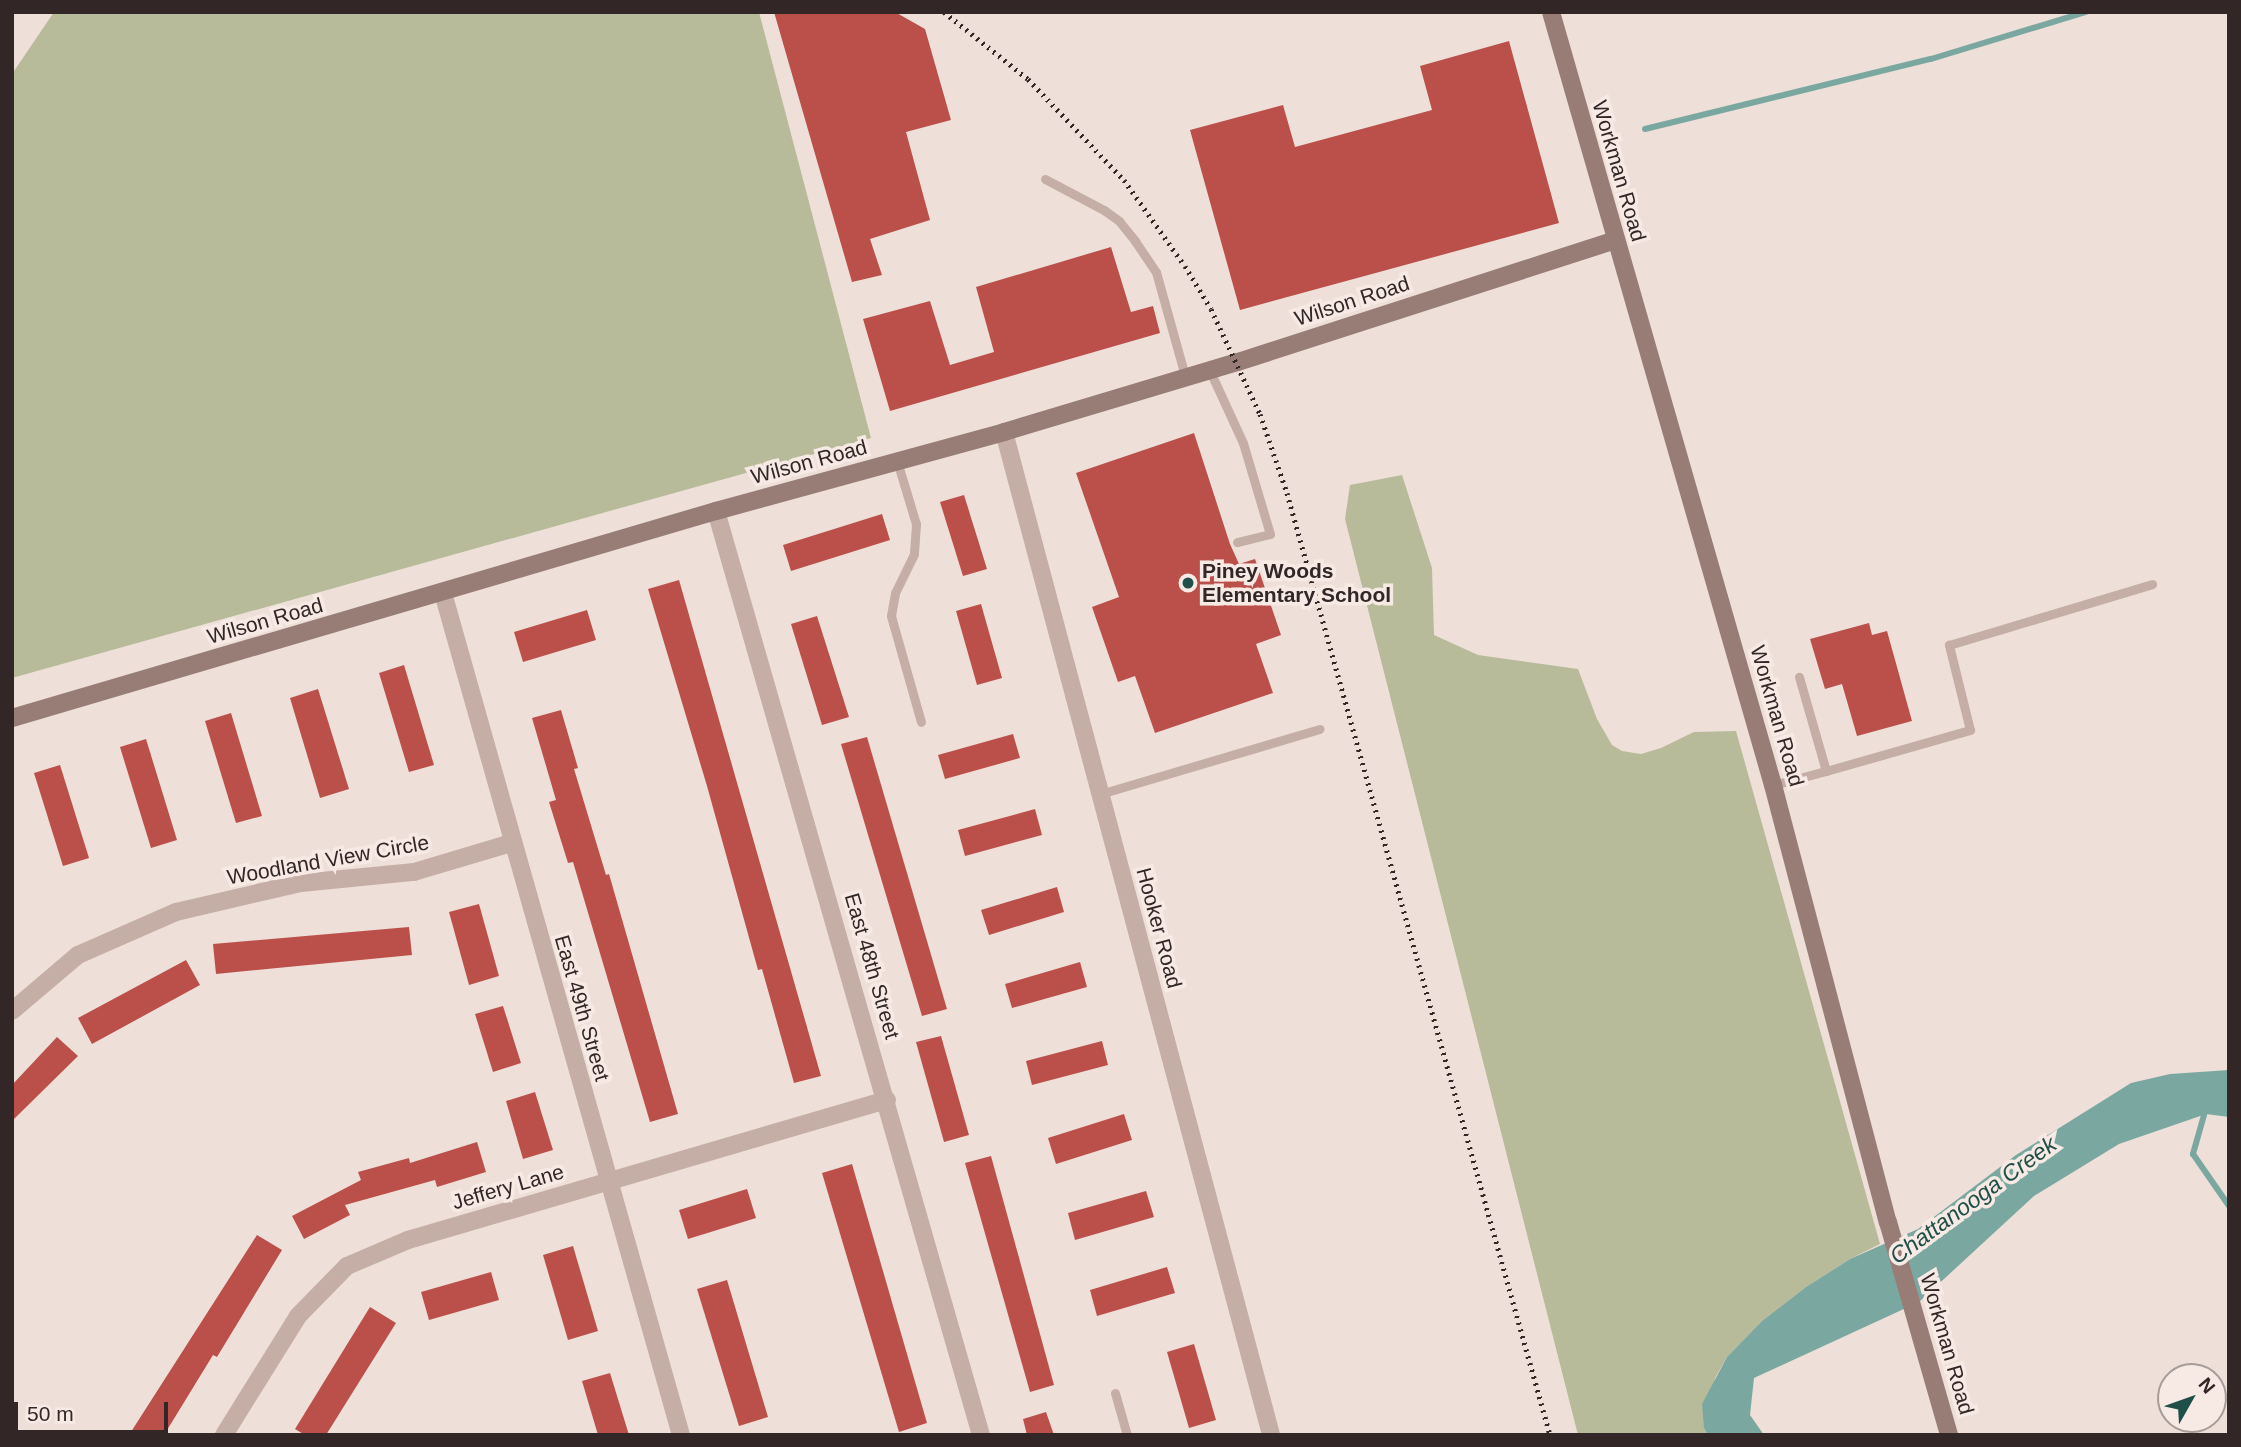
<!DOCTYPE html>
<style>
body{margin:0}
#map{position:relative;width:2241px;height:1447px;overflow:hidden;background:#eee0d8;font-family:Helvetica,sans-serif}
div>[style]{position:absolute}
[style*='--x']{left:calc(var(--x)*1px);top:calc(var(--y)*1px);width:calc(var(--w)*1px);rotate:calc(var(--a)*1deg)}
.green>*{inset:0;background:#b7bb9a}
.water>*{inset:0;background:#7aa8a1}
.stream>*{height:6px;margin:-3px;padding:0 3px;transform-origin:3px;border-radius:3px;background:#7aa8a1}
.building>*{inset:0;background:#bb4f4a}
.lane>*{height:9px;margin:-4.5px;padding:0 4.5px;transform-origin:4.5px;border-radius:4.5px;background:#c5aea6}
.street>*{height:18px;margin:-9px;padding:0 9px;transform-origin:9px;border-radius:9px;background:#c5aea6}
.secondary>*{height:18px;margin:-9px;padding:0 9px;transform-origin:9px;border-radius:9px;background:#987d77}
.rail>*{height:5px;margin-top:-2.5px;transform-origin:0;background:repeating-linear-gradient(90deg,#322726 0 2px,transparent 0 7px)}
.dots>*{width:19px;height:19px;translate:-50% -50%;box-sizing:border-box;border:4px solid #f7eae4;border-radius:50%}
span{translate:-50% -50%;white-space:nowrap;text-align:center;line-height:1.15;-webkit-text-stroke:7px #f7eae4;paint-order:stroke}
.street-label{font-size:21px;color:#322726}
.poi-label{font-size:21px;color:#322726;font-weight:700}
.left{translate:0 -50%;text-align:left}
.water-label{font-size:23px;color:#204f49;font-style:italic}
.frame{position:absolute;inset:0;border:14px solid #322726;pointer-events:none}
.north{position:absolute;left:2157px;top:1363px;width:70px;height:70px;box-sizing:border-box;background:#f7eae4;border:2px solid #a89c98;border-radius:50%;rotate:50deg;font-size:19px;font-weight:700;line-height:28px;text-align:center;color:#322726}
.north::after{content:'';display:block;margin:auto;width:24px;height:32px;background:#204f49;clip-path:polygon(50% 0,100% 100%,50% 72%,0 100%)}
.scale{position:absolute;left:14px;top:1402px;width:154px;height:32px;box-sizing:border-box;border:4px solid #322726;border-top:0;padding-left:9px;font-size:21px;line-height:24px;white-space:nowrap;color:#322726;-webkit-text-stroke:5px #f7eae4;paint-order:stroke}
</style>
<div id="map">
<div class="green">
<i style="clip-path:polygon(54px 12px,759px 12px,871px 438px,12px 678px,12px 74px)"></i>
<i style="clip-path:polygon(1402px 475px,1432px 568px,1434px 635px,1478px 655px,1578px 669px,1597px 719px,1612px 745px,1622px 751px,1641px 754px,1661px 748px,1694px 732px,1736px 731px,1880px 1244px,1850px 1259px,1806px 1287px,1762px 1321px,1727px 1357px,1715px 1378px,1704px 1428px,1708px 1435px,1578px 1435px,1345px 519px,1350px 485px)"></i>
</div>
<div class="water">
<i style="clip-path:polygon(2229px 1070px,2229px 1117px,2206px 1114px,2119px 1144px,2034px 1196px,1919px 1302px,1754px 1378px,1750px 1415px,1764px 1435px,1708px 1435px,1704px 1428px,1702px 1404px,1727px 1357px,1762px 1321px,1806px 1287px,1850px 1259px,1918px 1229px,2016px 1155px,2131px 1083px,2170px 1074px)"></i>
</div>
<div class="stream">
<i style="--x:1645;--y:129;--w:294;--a:-13.8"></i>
<i style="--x:1931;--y:59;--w:162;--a:-16.9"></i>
<i style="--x:2206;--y:1108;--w:48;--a:105.8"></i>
<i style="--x:2193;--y:1154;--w:63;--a:55.3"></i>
</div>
<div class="building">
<i style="clip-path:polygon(774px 12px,895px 12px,925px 29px,951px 120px,906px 132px,930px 220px,870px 239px,882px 275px,852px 282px)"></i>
<i style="clip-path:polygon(1509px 41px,1559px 223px,1240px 310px,1190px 130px,1283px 105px,1295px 147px,1432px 110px,1420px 66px)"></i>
<i style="clip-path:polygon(1111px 247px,1131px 312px,1153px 306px,1160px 333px,890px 411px,863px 319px,930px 301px,950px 365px,994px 352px,976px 287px)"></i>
<i style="clip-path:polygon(1194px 433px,1230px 544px,1239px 564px,1255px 559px,1281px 635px,1256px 644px,1273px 693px,1155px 733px,1135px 676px,1118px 682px,1092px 607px,1119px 597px,1076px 473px)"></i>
<i style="clip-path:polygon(964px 495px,987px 569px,963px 576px,940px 502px)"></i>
<i style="clip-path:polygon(882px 514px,890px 540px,791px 571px,783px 545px)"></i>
<i style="clip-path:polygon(679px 580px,821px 1076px,794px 1083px,762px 969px,758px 970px,707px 786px,648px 589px)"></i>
<i style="clip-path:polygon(981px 604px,1002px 678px,977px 685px,956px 611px)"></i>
<i style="clip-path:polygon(587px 610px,596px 640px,523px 662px,514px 632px)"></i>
<i style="clip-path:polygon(817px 616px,849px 717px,822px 725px,791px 624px)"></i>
<i style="clip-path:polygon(1869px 623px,1872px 635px,1887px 631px,1912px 721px,1857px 736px,1842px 684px,1825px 689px,1810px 639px)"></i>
<i style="clip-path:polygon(404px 665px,434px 765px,409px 772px,379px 673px)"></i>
<i style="clip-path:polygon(318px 689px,349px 789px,320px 798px,290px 698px)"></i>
<i style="clip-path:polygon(561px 710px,578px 768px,574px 769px,606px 875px,609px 874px,678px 1114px,650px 1122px,573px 862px,568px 863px,549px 802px,556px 800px,532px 718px)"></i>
<i style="clip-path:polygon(231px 713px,262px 816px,236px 823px,205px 721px)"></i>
<i style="clip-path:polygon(1013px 734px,1020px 758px,945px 779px,938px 755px)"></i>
<i style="clip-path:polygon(867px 737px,947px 1009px,922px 1016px,841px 744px)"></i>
<i style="clip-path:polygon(146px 739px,177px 840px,151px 848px,120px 747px)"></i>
<i style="clip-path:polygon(60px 765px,89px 858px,63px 866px,34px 773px)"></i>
<i style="clip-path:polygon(1035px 809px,1042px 835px,965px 856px,958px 830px)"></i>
<i style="clip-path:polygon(1057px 887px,1064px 912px,989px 935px,981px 910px)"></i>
<i style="clip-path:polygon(479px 904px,499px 976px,469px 985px,449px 912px)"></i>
<i style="clip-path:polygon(409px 927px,412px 955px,216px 974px,213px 944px)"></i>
<i style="clip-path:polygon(186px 960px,200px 985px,92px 1044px,78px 1018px)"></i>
<i style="clip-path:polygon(1080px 962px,1087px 987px,1012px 1008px,1005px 984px)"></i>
<i style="clip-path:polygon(503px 1006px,521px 1063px,493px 1072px,475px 1014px)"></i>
<i style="clip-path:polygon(941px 1036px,969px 1135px,944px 1142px,916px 1042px)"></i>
<i style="clip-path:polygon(57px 1037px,78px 1056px,12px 1121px,12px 1085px)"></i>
<i style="clip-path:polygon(1102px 1041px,1108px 1065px,1032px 1085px,1026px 1061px)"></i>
<i style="clip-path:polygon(535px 1092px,553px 1150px,523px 1159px,506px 1101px)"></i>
<i style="clip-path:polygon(1124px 1114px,1132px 1140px,1056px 1164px,1048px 1138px)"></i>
<i style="clip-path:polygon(477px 1142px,486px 1172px,437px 1187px,435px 1180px,345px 1205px,350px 1215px,304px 1239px,292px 1216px,361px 1180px,358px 1172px,409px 1158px,410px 1163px)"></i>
<i style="clip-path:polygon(991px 1156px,1054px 1385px,1030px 1392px,965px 1163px)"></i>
<i style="clip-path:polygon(852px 1164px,927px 1423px,899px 1432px,822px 1173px)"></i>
<i style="clip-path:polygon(747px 1189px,756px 1218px,688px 1239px,679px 1210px)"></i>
<i style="clip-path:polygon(1146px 1191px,1154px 1217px,1075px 1240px,1068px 1213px)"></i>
<i style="clip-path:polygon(257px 1235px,282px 1250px,217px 1357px,213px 1355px,164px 1435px,129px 1435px)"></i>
<i style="clip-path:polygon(573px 1246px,598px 1331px,568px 1340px,543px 1255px)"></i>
<i style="clip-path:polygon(1167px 1267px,1175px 1293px,1097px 1316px,1090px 1290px)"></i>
<i style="clip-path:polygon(491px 1272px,499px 1300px,429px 1320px,421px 1292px)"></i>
<i style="clip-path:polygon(727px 1280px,768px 1417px,739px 1426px,697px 1289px)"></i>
<i style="clip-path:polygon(370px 1307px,396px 1323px,326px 1435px,305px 1435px,295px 1429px)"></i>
<i style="clip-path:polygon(1194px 1344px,1216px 1420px,1189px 1428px,1167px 1352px)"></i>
<i style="clip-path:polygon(610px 1373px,629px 1435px,598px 1435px,582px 1381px)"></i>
<i style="clip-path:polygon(1046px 1412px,1054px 1435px,1027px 1435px,1023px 1419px)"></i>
</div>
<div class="lane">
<i style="--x:1045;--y:179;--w:67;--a:27.7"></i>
<i style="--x:1104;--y:210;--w:19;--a:36"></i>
<i style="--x:1119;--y:221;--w:26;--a:51"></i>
<i style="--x:1135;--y:241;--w:37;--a:56"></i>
<i style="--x:1156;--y:272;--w:108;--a:74.4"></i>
<i style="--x:1209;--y:369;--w:81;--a:65.3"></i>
<i style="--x:1243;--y:443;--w:95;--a:73.5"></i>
<i style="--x:1270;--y:534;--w:34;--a:166"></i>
<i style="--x:897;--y:461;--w:66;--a:73.2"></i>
<i style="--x:916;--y:524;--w:30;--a:94"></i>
<i style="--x:914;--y:554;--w:43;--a:116"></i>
<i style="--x:895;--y:593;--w:23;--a:100"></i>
<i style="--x:891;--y:616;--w:110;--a:74.2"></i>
<i style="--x:1826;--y:771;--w:150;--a:-15.9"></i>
<i style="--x:1970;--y:730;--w:88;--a:-103.9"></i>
<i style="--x:1949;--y:645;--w:212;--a:-16.7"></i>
<i style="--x:1773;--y:785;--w:55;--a:-14.8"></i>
<i style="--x:1826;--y:771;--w:98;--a:-106"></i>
<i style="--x:1100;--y:794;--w:229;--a:-16.5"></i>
<i style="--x:1115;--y:1393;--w:44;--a:74.1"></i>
</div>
<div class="street">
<i style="--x:1004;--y:432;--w:1038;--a:75.09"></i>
<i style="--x:716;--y:511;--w:961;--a:74"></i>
<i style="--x:443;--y:593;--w:875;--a:74.22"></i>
<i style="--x:12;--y:1011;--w:87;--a:-40.3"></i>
<i style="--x:78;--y:955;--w:107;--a:-23.7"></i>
<i style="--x:176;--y:912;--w:128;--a:-13.1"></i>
<i style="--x:301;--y:883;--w:114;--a:-5.6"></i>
<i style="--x:414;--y:872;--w:101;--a:-16.6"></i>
<i style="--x:224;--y:1435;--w:140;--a:-58.1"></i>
<i style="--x:298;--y:1316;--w:70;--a:-45.6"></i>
<i style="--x:347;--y:1266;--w:66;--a:-23.1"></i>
<i style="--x:408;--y:1240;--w:499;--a:-16.3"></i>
</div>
<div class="secondary">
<i style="--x:1551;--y:12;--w:804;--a:73.98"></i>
<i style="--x:1773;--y:785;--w:452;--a:75.3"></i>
<i style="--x:1888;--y:1222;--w:222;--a:74"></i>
<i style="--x:12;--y:718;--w:734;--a:-16.39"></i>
<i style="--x:716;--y:511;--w:299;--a:-15.3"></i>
<i style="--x:1004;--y:432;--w:244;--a:-16.7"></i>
<i style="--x:1238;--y:362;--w:396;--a:-17.9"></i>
</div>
<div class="rail">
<i style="--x:944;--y:12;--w:107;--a:38.6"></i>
<i style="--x:1028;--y:79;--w:139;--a:46.5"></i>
<i style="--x:1124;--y:180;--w:105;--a:54.7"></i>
<i style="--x:1185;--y:266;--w:50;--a:58.8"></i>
<i style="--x:1211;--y:309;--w:116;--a:65"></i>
<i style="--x:1260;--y:414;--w:83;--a:71.1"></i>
<i style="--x:1287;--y:493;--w:978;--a:74.4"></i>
</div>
<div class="dots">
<i style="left:1188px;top:583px;background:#204f49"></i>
</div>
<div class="street-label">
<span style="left:1619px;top:171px;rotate:74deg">Workman Road</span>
<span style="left:1352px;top:301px;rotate:-18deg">Wilson Road</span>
<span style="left:809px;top:462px;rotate:-15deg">Wilson Road</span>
<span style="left:265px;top:621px;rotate:-16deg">Wilson Road</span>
<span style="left:1777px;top:716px;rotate:74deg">Workman Road</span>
<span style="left:328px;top:860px;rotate:-10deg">Woodland View Circle</span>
<span style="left:1159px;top:928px;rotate:75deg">Hooker Road</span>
<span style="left:872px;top:966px;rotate:74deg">East 48th Street</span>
<span style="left:582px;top:1008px;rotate:74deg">East 49th Street</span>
<span style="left:508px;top:1187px;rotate:-16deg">Jeffery Lane</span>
<span style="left:1947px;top:1344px;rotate:74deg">Workman Road</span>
</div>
<div class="poi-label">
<span class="left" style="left:1202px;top:583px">Piney Woods<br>Elementary School</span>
</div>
<div class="water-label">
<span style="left:1973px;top:1200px;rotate:-36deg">Chattanooga Creek</span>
</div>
<div class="frame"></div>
<div class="north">N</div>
<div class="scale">50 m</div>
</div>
